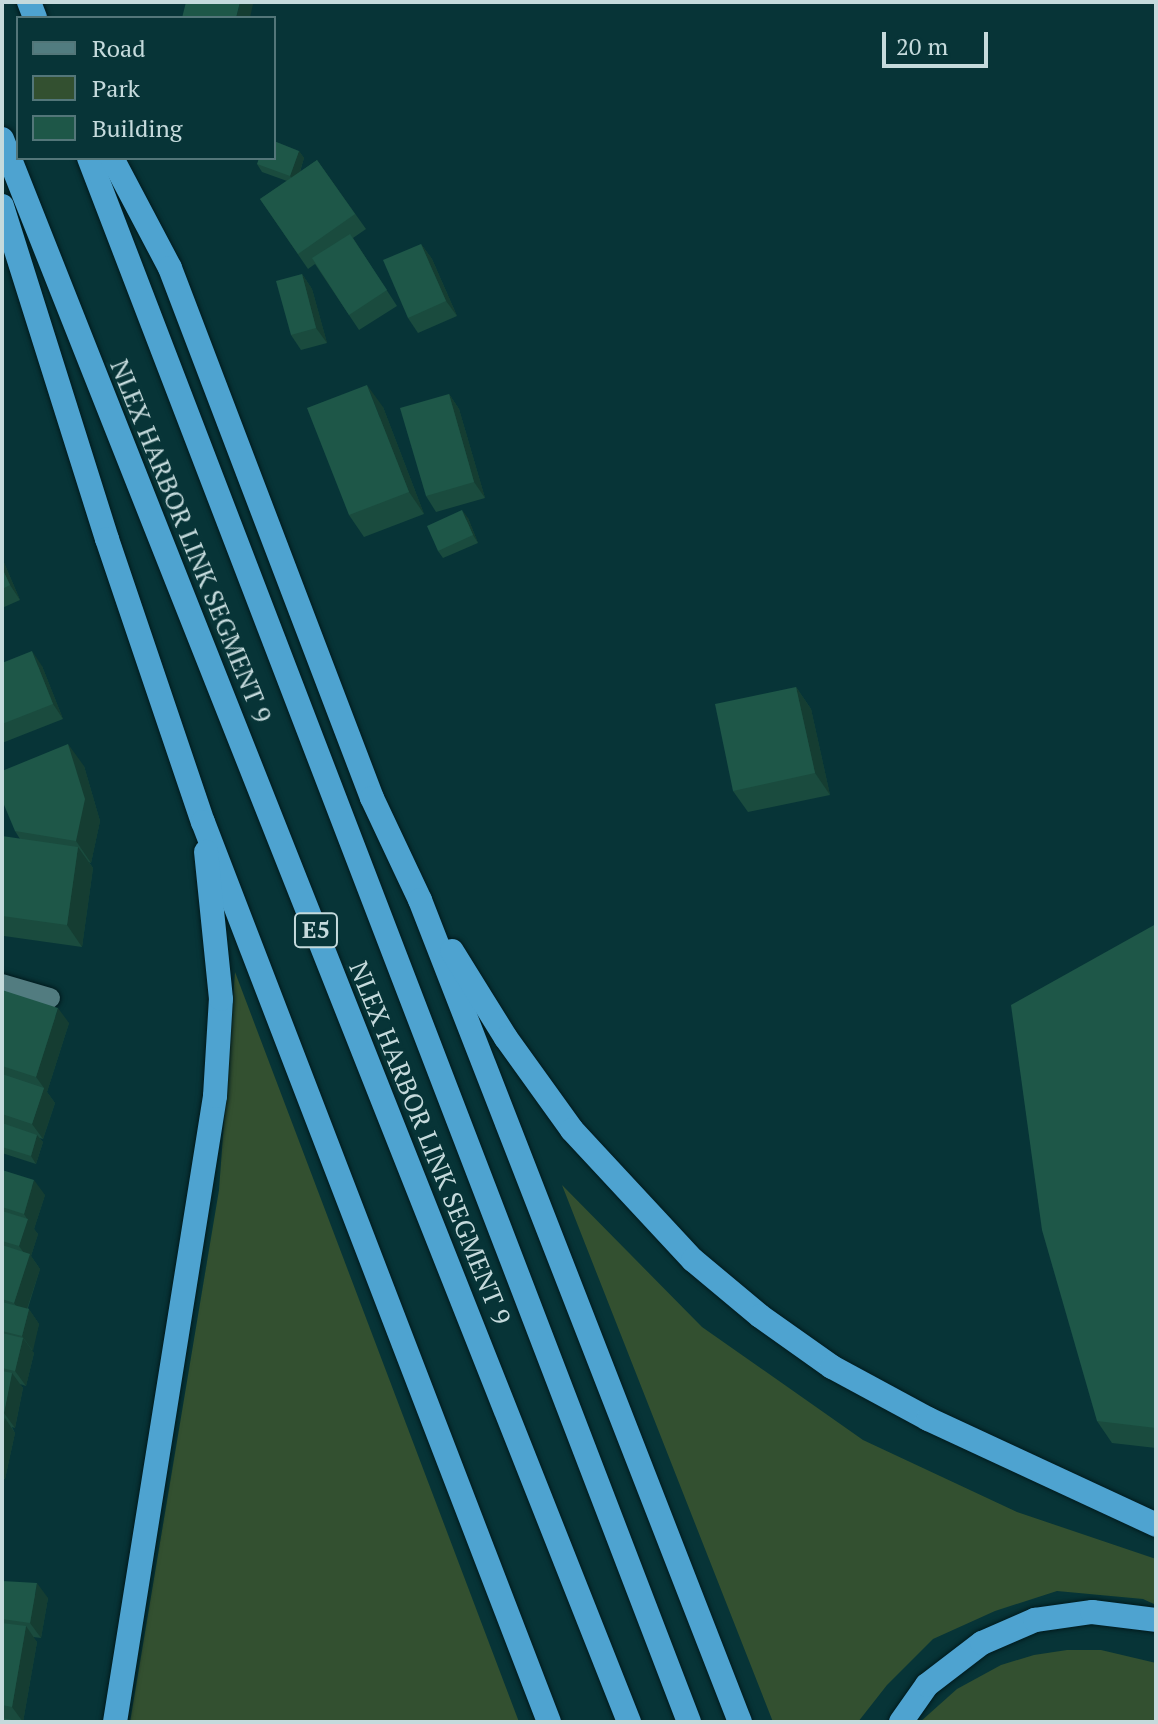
<!DOCTYPE html>
<style>
body{margin:0}
#map{position:relative;width:1158px;height:1724px;overflow:hidden;background:#073437;font-family:"PT Serif",serif}
div>[style]{position:absolute}
[style*='--x']{left:calc(var(--x)*1px);top:calc(var(--y)*1px);width:calc(var(--w)*1px);rotate:calc(var(--a)*1deg)}
.green>*{inset:0;background:#335030}
.roads{filter:drop-shadow(0 0 2px #001a1d) drop-shadow(0 0 2px #001a1d)}
.minor>*{height:20px;margin:-10px;padding:0 10px;transform-origin:10px;border-radius:10px;background:#527c80}
.motorway>*{height:24px;margin:-12px;padding:0 12px;transform-origin:12px;border-radius:12px;background:#4ea3d0}
.wall>*{inset:0;background:#1a4b3e}
.shaded-wall>*{inset:0;background:#153d32}
.building>*{inset:0;background:#1e5748}
span{translate:-50% -50%;white-space:nowrap;text-align:center;line-height:1.15;-webkit-text-stroke:6px #073437;paint-order:stroke}
.shield-label span{padding:2px 6px;background:#073437;border:2px solid;border-radius:6px;-webkit-text-stroke-width:0}
.shield-label{font-size:24px;color:#c5dadc;font-weight:700}
.street-label{font-size:26px;color:#c5dadc}
.frame{position:absolute;inset:0;border:4px solid #c5dadc;pointer-events:none}
.legend{position:absolute;left:16px;top:16px;width:260px;height:144px;box-sizing:border-box;background:#073437;border:2px solid #537679;margin:0;padding:10px 14px;list-style:none;font-size:24px;color:#c5dadc}
.legend li{display:flex;align-items:center;gap:16px;height:40px}
.legend b{width:40px;border:2px solid #537679}
.scale{position:absolute;left:882px;top:32px;width:106px;height:36px;box-sizing:border-box;border:4px solid #c5dadc;border-top:0;padding-left:10px;font-size:24px;line-height:28px;white-space:nowrap;color:#c5dadc;-webkit-text-stroke:6px #073437;paint-order:stroke}
</style>
<div id="map">
<div class="green">
<i style="clip-path:polygon(235px 972px,519px 1722px,130px 1722px,219px 1190px)"></i>
<i style="clip-path:polygon(562px 1185px,702px 1327px,863px 1440px,1017px 1512px,1156px 1559px,1156px 1605px,1143px 1599px,1057px 1591px,995px 1611px,933px 1639px,887px 1685px,858px 1722px,773px 1722px)"></i>
<i style="clip-path:polygon(1067px 1650px,1101px 1650px,1156px 1663px,1156px 1722px,920px 1722px,957px 1689px,1001px 1665px,1034px 1655px)"></i>
</div>
<div class="roads">
<div class="minor">
<i style="--x:2;--y:984;--w:50;--a:16.3"></i>
</div>
<div class="motorway">
<i style="--x:29;--y:2;--w:17;--a:69"></i>
<i style="--x:2;--y:139;--w:1703;--a:68.39"></i>
<i style="--x:89;--y:158;--w:1675;--a:69.01"></i>
<i style="--x:112;--y:158;--w:124;--a:62.2"></i>
<i style="--x:170;--y:268;--w:567;--a:69.14"></i>
<i style="--x:372;--y:798;--w:113;--a:64.8"></i>
<i style="--x:420;--y:900;--w:882;--a:68.73"></i>
<i style="--x:2;--y:206;--w:349;--a:72.5"></i>
<i style="--x:107;--y:539;--w:299;--a:71.3"></i>
<i style="--x:203;--y:822;--w:964;--a:68.97"></i>
<i style="--x:452;--y:951;--w:102;--a:58.2"></i>
<i style="--x:506;--y:1038;--w:113;--a:54.3"></i>
<i style="--x:572;--y:1130;--w:178;--a:47.1"></i>
<i style="--x:693;--y:1260;--w:87;--a:39.9"></i>
<i style="--x:760;--y:1316;--w:88;--a:35.3"></i>
<i style="--x:832;--y:1367;--w:109;--a:28.4"></i>
<i style="--x:928;--y:1419;--w:251;--a:24.9"></i>
<i style="--x:115;--y:1722;--w:634;--a:-80.92"></i>
<i style="--x:215;--y:1096;--w:97;--a:-86.5"></i>
<i style="--x:221;--y:999;--w:148;--a:-95.8"></i>
<i style="--x:901;--y:1722;--w:45;--a:-54.9"></i>
<i style="--x:927;--y:1685;--w:69;--a:-37.4"></i>
<i style="--x:982;--y:1643;--w:58;--a:-23.5"></i>
<i style="--x:1035;--y:1620;--w:58;--a:-8"></i>
<i style="--x:1092;--y:1612;--w:64;--a:7.1"></i>
</div>
</div>
<div class="wall">
<i style="clip-path:polygon(299px 151px,304px 158px,300px 172px,317px 160px,366px 229px,353px 238px,397px 306px,359px 330px,315px 264px,308px 269px,260px 199px,287px 181px,262px 172px,257px 164px)"></i>
<i style="clip-path:polygon(421px 244px,432px 259px,457px 316px,418px 333px,408px 318px)"></i>
<i style="clip-path:polygon(302px 274px,312px 289px,327px 343px,301px 350px,291px 335px)"></i>
<i style="clip-path:polygon(449px 394px,459px 409px,485px 498px,436px 512px,426px 496px)"></i>
<i style="clip-path:polygon(383px 407px,424px 514px,364px 537px,349px 515px)"></i>
<i style="clip-path:polygon(468px 518px,478px 543px,443px 558px,438px 551px)"></i>
<i style="clip-path:polygon(2px 558px,20px 600px,2px 608px)"></i>
<i style="clip-path:polygon(2px 663px,42px 666px,63px 719px,2px 743px)"></i>
<i style="clip-path:polygon(796px 687px,811px 709px,830px 795px,748px 812px,733px 791px)"></i>
<i style="clip-path:polygon(84px 766px,100px 821px,91px 863px,89px 862px,93px 868px,82px 947px,4px 936px,2px 933px,2px 916px,20px 839px,15px 831px)"></i>
<i style="clip-path:polygon(1156px 924px,1156px 1448px,1112px 1443px,1097px 1421px)"></i>
<i style="clip-path:polygon(2px 990px,69px 1023px,47px 1092px,55px 1103px,43px 1139px,39px 1138px,43px 1142px,36px 1164px,2px 1153px)"></i>
<i style="clip-path:polygon(2px 1170px,45px 1195px,34px 1229px,38px 1234px,31px 1256px,40px 1269px,28px 1308px,39px 1324px,32px 1351px,34px 1353px,26px 1386px,20px 1384px,23px 1388px,15px 1428px,12px 1427px,15px 1433px,5px 1479px,2px 1478px)"></i>
<i style="clip-path:polygon(2px 1581px,48px 1598px,41px 1638px,33px 1637px,37px 1642px,23px 1722px,13px 1720px,14px 1722px,2px 1722px)"></i>
</div>
<div class="shaded-wall">
<i style="clip-path:polygon(240px 2px,251px 2px,253px 4px,250px 18px,236px 18px)"></i>
<i style="clip-path:polygon(299px 151px,304px 158px,296px 184px,290px 176px)"></i>
<i style="clip-path:polygon(421px 244px,432px 259px,457px 316px,446px 301px)"></i>
<i style="clip-path:polygon(302px 274px,312px 289px,327px 343px,316px 328px)"></i>
<i style="clip-path:polygon(367px 385px,383px 407px,424px 514px,409px 492px)"></i>
<i style="clip-path:polygon(449px 394px,459px 409px,485px 498px,474px 482px)"></i>
<i style="clip-path:polygon(462px 510px,468px 518px,478px 543px,473px 535px)"></i>
<i style="clip-path:polygon(2px 558px,20px 600px,10px 585px,2px 568px)"></i>
<i style="clip-path:polygon(32px 651px,42px 666px,63px 719px,53px 704px)"></i>
<i style="clip-path:polygon(796px 687px,811px 709px,830px 795px,815px 773px)"></i>
<i style="clip-path:polygon(68px 744px,84px 766px,100px 821px,91px 863px,76px 841px)"></i>
<i style="clip-path:polygon(78px 847px,93px 868px,82px 947px,67px 925px)"></i>
<i style="clip-path:polygon(58px 1008px,69px 1023px,47px 1092px,55px 1103px,43px 1139px,32px 1124px,44px 1088px,36px 1077px)"></i>
<i style="clip-path:polygon(37px 1135px,43px 1142px,36px 1164px,31px 1156px)"></i>
<i style="clip-path:polygon(34px 1180px,45px 1195px,34px 1229px,38px 1234px,31px 1256px,40px 1269px,24px 1318px,14px 1303px,28px 1259px,19px 1246px,27px 1219px,24px 1214px)"></i>
<i style="clip-path:polygon(29px 1309px,39px 1324px,33px 1351px,22px 1336px)"></i>
<i style="clip-path:polygon(23px 1338px,34px 1353px,26px 1386px,15px 1371px)"></i>
<i style="clip-path:polygon(12px 1373px,23px 1388px,15px 1428px,4px 1413px)"></i>
<i style="clip-path:polygon(5px 1418px,15px 1433px,5px 1479px,2px 1474px,2px 1430px)"></i>
<i style="clip-path:polygon(37px 1583px,48px 1598px,41px 1638px,30px 1623px)"></i>
<i style="clip-path:polygon(26px 1626px,37px 1642px,23px 1722px,12px 1707px)"></i>
</div>
<div class="building">
<i style="clip-path:polygon(186px 2px,240px 2px,236px 18px,182px 18px)"></i>
<i style="clip-path:polygon(274px 141px,299px 151px,290px 176px,257px 164px,259px 158px,274px 158px)"></i>
<i style="clip-path:polygon(317px 160px,355px 214px,298px 254px,260px 199px)"></i>
<i style="clip-path:polygon(350px 234px,387px 290px,349px 315px,312px 258px)"></i>
<i style="clip-path:polygon(421px 244px,446px 301px,408px 318px,383px 260px)"></i>
<i style="clip-path:polygon(302px 274px,316px 328px,291px 335px,276px 281px)"></i>
<i style="clip-path:polygon(367px 385px,409px 492px,349px 515px,307px 408px)"></i>
<i style="clip-path:polygon(449px 394px,474px 482px,426px 496px,400px 408px)"></i>
<i style="clip-path:polygon(462px 510px,473px 535px,438px 551px,427px 526px)"></i>
<i style="clip-path:polygon(2px 568px,10px 585px,2px 589px)"></i>
<i style="clip-path:polygon(32px 651px,53px 704px,2px 724px,2px 663px)"></i>
<i style="clip-path:polygon(796px 687px,815px 773px,733px 791px,715px 704px)"></i>
<i style="clip-path:polygon(68px 744px,85px 799px,76px 841px,15px 831px,2px 800px,2px 771px)"></i>
<i style="clip-path:polygon(2px 836px,78px 847px,67px 925px,2px 916px)"></i>
<i style="clip-path:polygon(1156px 924px,1156px 1428px,1097px 1421px,1042px 1230px,1011px 1005px)"></i>
<i style="clip-path:polygon(2px 990px,58px 1008px,36px 1077px,2px 1066px)"></i>
<i style="clip-path:polygon(2px 1074px,44px 1088px,32px 1124px,2px 1114px)"></i>
<i style="clip-path:polygon(2px 1123px,37px 1135px,31px 1156px,2px 1147px)"></i>
<i style="clip-path:polygon(2px 1170px,34px 1180px,24px 1214px,2px 1207px)"></i>
<i style="clip-path:polygon(2px 1211px,28px 1219px,19px 1246px,2px 1241px)"></i>
<i style="clip-path:polygon(2px 1245px,30px 1254px,14px 1303px,2px 1299px)"></i>
<i style="clip-path:polygon(2px 1302px,29px 1309px,22px 1336px,2px 1331px)"></i>
<i style="clip-path:polygon(2px 1333px,23px 1338px,15px 1371px,2px 1368px)"></i>
<i style="clip-path:polygon(2px 1371px,12px 1373px,4px 1413px,2px 1412px)"></i>
<i style="clip-path:polygon(2px 1581px,37px 1583px,30px 1623px,2px 1619px)"></i>
<i style="clip-path:polygon(2px 1623px,26px 1626px,12px 1707px,2px 1705px)"></i>
<i style="clip-path:polygon(2px 1718px,12px 1720px,12px 1722px,2px 1722px)"></i>
</div>
<div class="shield-label">
<span style="left:316px;top:930px">E5</span>
</div>
<div class="street-label">
<span style="left:191px;top:541px;rotate:68deg">NLEX HARBOR LINK SEGMENT 9</span>
<span style="left:430px;top:1143px;rotate:68deg">NLEX HARBOR LINK SEGMENT 9</span>
</div>
<div class="frame"></div>
<ul class="legend">
<li><b style="height:10px;background:#527c80"></b>Road</li>
<li><b style="height:22px;background:#335030"></b>Park</li>
<li><b style="height:22px;background:#1e5748"></b>Building</li>
</ul>
<div class="scale">20 m</div>
</div>
